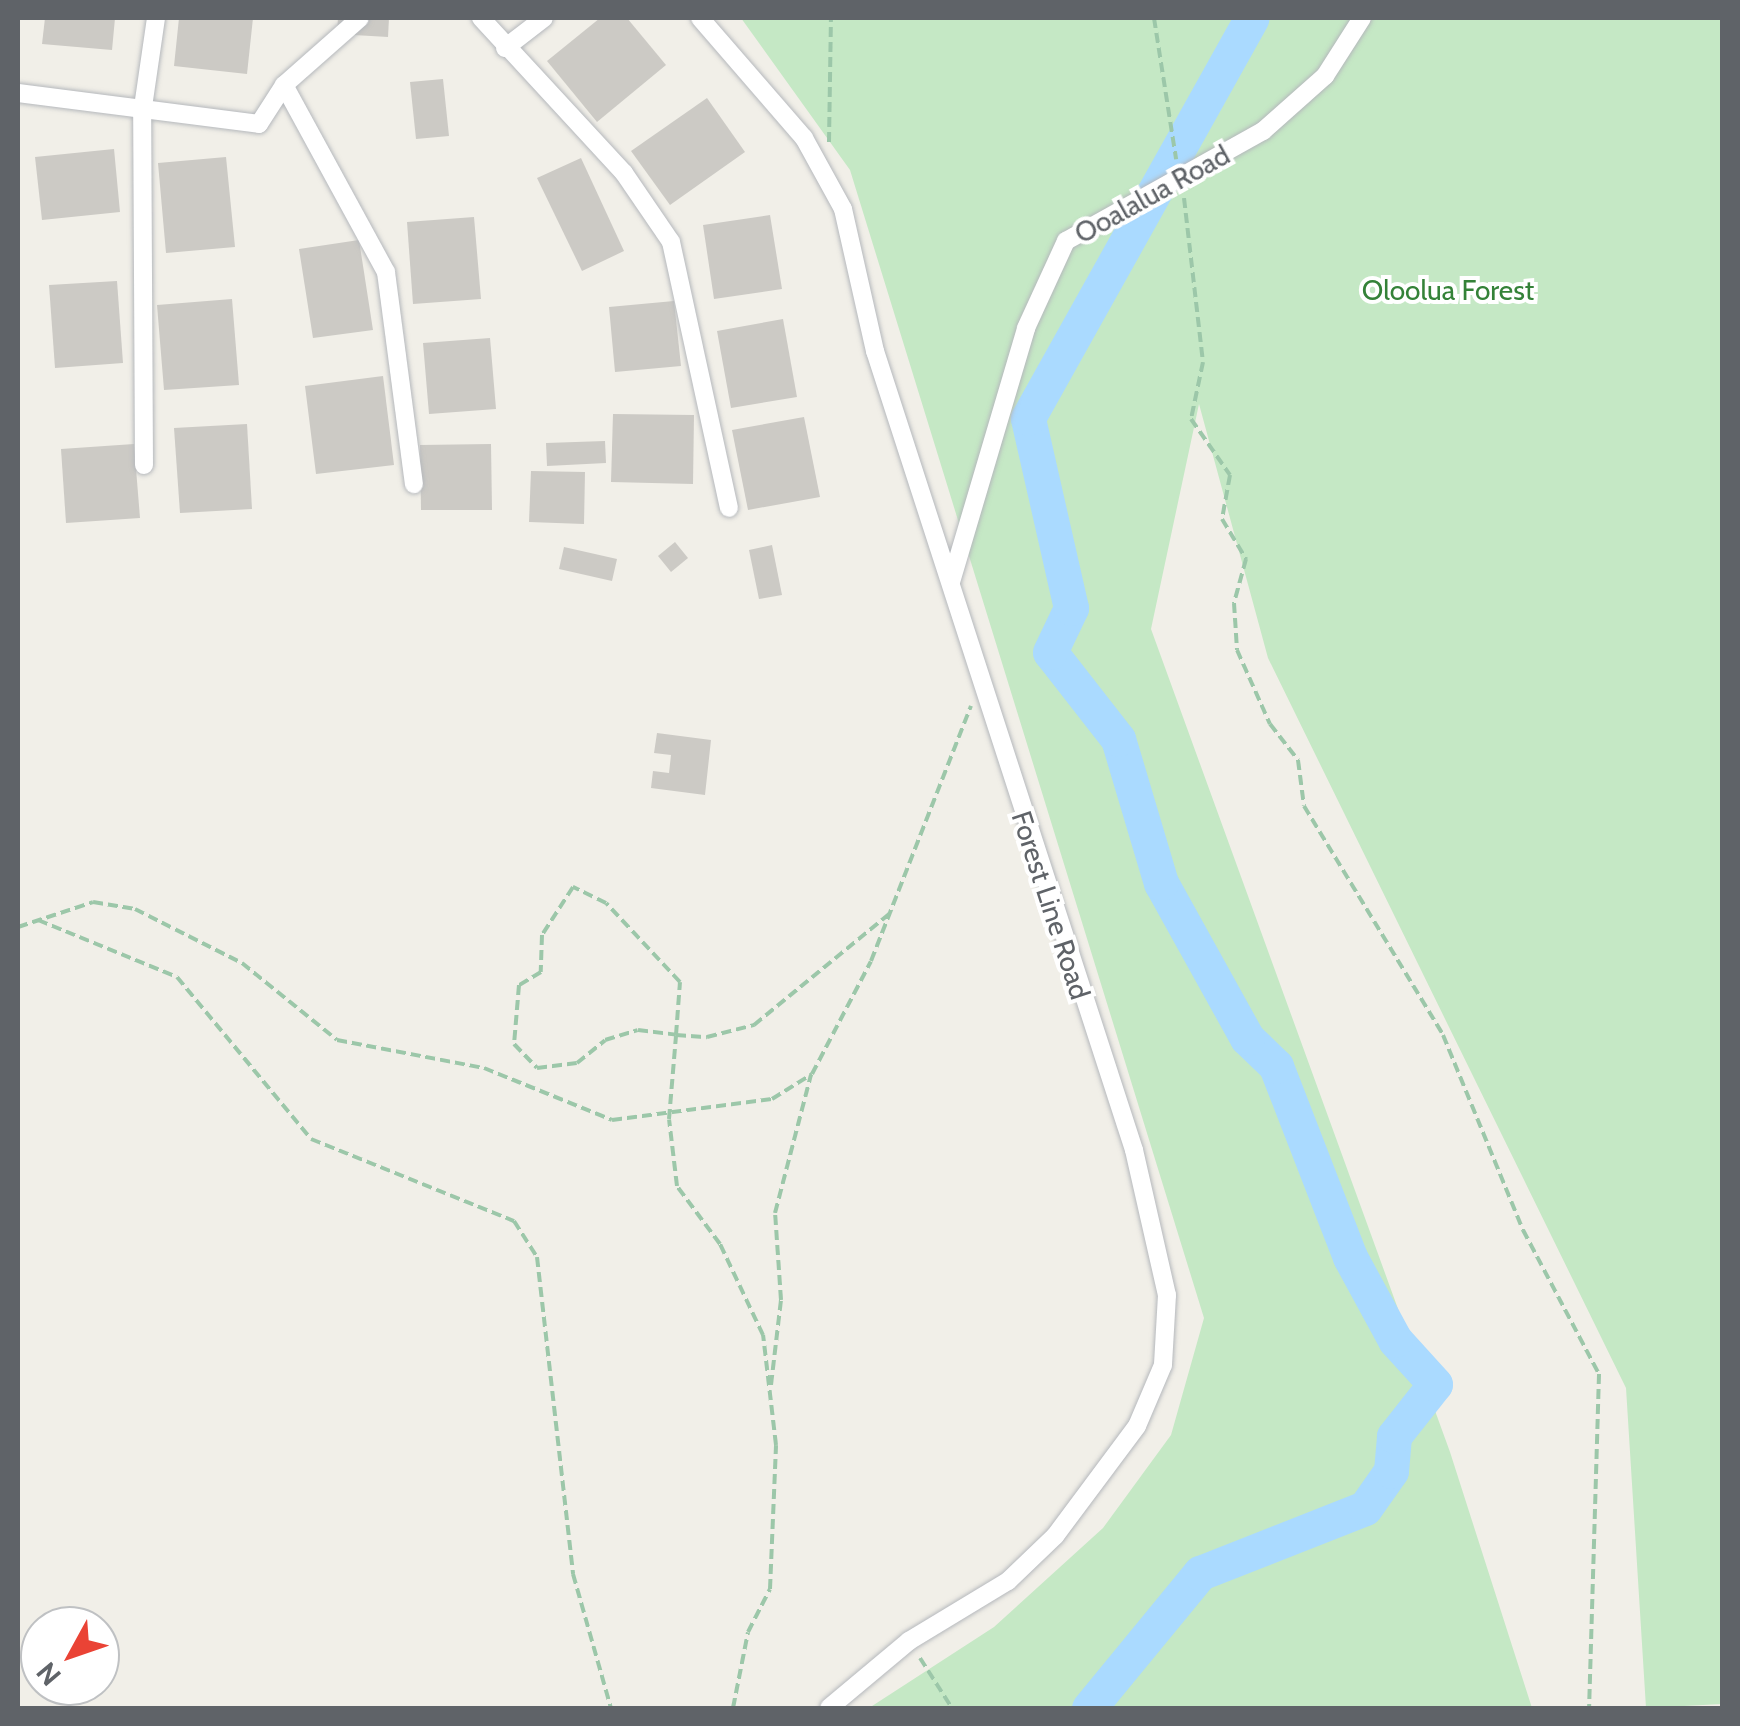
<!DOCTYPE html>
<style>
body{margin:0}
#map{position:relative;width:1740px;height:1726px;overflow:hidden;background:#f1efe8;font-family:Cabin,sans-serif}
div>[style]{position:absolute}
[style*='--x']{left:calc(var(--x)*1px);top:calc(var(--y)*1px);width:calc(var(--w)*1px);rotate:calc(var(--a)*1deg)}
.green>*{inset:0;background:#c5e8c5}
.river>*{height:35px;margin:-17.5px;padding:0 17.5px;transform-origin:17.5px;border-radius:17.5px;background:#aadaff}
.building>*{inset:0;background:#cccac5}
.path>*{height:4px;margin-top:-2px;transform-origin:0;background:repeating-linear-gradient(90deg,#9cc7a9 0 10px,transparent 0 15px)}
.roads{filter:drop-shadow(0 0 2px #b5b8bc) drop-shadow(0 0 2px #b5b8bc)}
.street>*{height:18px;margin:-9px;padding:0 9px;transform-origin:9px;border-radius:9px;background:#fff}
span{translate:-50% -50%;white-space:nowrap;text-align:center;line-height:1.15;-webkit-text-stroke:8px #fff;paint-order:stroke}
.street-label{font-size:28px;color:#5f6368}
.park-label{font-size:28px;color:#348238}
.frame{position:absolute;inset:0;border:20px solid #5f6368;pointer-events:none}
.north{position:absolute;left:20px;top:1606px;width:100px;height:100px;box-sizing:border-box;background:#fff;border:2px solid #bfc1c3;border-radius:50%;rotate:230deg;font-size:28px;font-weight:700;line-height:40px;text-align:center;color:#5f6368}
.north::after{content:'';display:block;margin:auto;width:35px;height:45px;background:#ea4335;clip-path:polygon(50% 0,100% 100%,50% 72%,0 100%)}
</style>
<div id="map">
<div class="green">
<i style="clip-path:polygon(741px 18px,1722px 18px,1722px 1704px,1646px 1708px,1626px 1388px,1268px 658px,1199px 404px,1151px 629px,1450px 1452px,1532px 1708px,869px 1708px,994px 1627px,1103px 1528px,1171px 1435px,1204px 1318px,850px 170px)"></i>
</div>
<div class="river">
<i style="--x:1089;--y:1708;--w:175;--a:-50.6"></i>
<i style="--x:1200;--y:1573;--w:177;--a:-21.5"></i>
<i style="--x:1365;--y:1508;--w:45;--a:-54.9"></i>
<i style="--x:1391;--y:1471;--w:35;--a:-85"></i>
<i style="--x:1394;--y:1436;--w:66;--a:-51.7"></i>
<i style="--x:1435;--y:1384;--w:59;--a:-132.3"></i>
<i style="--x:1395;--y:1340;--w:94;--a:-118.5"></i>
<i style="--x:1350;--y:1257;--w:205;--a:-111.2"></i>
<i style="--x:1276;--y:1066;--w:40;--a:-136"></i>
<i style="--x:1247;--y:1038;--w:177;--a:-119"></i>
<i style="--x:1161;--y:883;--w:150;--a:-106.6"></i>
<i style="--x:1118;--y:739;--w:110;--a:-128"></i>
<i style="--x:1050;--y:652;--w:49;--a:-64.5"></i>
<i style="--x:1071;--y:608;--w:195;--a:-102.8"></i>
<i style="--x:1028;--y:418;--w:458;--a:-60.8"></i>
</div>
<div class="building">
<i style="clip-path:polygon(45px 18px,115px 18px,112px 50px,42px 44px)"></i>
<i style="clip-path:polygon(179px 18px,253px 18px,247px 74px,174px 66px)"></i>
<i style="clip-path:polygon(338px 18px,389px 18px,388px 37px,337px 34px)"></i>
<i style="clip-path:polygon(600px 18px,627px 18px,666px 65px,597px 122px,547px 61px)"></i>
<i style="clip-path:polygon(443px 79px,449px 136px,416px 139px,410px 82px)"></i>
<i style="clip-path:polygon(707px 98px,745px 152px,670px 205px,631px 151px)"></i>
<i style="clip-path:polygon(114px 149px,120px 212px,42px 220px,35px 157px)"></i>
<i style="clip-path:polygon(226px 157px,235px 247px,166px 253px,158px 163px)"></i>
<i style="clip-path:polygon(581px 158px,624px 251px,582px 271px,537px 178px)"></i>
<i style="clip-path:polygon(770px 215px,782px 289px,714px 299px,703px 225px)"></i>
<i style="clip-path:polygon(474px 217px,481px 299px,413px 304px,407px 222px)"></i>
<i style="clip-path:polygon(359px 240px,373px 330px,313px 338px,299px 249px)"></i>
<i style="clip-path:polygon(117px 281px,123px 363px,55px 368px,49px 285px)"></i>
<i style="clip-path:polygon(232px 299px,239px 385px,164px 390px,157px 305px)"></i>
<i style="clip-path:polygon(674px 301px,681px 366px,615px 372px,609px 307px)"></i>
<i style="clip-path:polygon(783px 319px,797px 397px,731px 408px,717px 331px)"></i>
<i style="clip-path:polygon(490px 338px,496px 409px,429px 414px,423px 343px)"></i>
<i style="clip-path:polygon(383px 376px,394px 465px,316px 474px,305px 386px)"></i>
<i style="clip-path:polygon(613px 414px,694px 415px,693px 484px,611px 482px)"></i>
<i style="clip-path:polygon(804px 417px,820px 497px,748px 510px,732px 430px)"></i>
<i style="clip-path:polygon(247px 424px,252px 509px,180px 513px,174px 428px)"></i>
<i style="clip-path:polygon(605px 441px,606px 463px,547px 466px,546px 443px)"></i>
<i style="clip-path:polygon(134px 444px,140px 518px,66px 523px,61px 449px)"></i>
<i style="clip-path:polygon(491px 444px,492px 510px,421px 510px,420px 445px)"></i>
<i style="clip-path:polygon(531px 471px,585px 472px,584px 524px,529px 522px)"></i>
<i style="clip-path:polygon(675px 542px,688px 558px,671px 572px,658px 556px)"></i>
<i style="clip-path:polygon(772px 545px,782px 595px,759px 599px,749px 550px)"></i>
<i style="clip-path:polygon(564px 547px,617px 559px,612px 581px,559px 569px)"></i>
<i style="clip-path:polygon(657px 733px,711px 740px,705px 795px,651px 788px,653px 771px,669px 773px,671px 755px,654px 753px)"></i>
</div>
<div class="path">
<i style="--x:1154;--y:18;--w:143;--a:81.1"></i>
<i style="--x:829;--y:142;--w:124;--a:-89.1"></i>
<i style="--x:1184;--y:198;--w:165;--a:83.4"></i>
<i style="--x:1203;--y:362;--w:58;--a:101.9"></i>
<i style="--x:1191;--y:419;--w:68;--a:55.1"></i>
<i style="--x:1230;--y:475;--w:45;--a:100.3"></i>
<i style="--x:1222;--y:519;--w:47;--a:59"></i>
<i style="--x:1246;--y:559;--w:46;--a:105.3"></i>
<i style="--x:1234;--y:603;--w:47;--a:86.3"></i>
<i style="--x:1237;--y:650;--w:81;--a:66"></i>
<i style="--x:1270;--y:724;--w:46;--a:52.1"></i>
<i style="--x:1298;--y:760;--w:46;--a:82.6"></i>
<i style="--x:1304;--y:806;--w:268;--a:58.7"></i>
<i style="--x:1443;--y:1035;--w:211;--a:67.7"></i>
<i style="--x:1523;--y:1230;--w:163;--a:62.2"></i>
<i style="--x:1599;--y:1374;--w:334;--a:91.7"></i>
<i style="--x:38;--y:920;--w:150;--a:22.3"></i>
<i style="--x:177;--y:977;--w:210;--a:50.4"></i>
<i style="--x:311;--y:1139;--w:219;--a:22"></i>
<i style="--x:514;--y:1221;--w:43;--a:57.4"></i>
<i style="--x:537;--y:1257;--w:319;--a:83.5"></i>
<i style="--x:573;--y:1574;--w:139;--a:74.2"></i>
<i style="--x:18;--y:927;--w:79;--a:-18.4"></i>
<i style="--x:93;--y:902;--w:43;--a:9.5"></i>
<i style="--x:135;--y:909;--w:120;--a:26.8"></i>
<i style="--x:242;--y:963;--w:122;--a:39"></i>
<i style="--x:337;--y:1040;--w:150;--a:10.8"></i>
<i style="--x:484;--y:1068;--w:138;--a:22.1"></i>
<i style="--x:612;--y:1120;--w:161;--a:-7.5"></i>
<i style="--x:772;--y:1099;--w:47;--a:-32"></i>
<i style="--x:812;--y:1074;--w:127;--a:-62.4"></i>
<i style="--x:871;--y:961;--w:274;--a:-68.6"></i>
<i style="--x:771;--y:1385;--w:86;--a:-83.3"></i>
<i style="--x:781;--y:1300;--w:87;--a:-93.9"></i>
<i style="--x:775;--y:1213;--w:143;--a:-75.4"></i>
<i style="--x:920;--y:1658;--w:59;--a:57.4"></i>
<i style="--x:733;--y:1708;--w:77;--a:-78.8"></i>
<i style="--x:748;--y:1632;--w:48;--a:-62.9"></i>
<i style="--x:770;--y:1589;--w:144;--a:-87.6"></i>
<i style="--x:776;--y:1445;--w:111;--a:-96.7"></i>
<i style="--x:763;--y:1335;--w:101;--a:-115.3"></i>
<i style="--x:720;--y:1244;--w:72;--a:-126.6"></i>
<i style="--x:677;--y:1186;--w:67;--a:-96.8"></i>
<i style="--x:669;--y:1119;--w:84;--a:-85.2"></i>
<i style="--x:676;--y:1035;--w:53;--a:-85.7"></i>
<i style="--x:680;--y:982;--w:108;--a:-133.1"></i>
<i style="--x:606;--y:903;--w:37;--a:-154"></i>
<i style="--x:573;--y:887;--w:57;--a:122.9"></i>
<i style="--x:542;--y:935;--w:37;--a:92"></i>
<i style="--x:541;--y:972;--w:26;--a:149"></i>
<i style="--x:519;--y:985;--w:59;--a:94.8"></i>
<i style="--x:514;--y:1044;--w:33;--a:46"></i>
<i style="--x:537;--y:1068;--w:40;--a:-7.1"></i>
<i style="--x:577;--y:1063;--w:36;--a:-39"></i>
<i style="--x:605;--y:1040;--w:34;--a:-17"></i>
<i style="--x:638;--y:1030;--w:38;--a:7"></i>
<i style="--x:676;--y:1035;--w:31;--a:4"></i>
<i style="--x:707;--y:1037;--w:49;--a:-14.3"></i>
<i style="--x:754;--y:1025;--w:180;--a:-39.4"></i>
</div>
<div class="roads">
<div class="street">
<i style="--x:481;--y:18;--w:211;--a:47.3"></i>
<i style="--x:624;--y:173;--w:83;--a:55.7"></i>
<i style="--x:671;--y:242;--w:272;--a:77.7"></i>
<i style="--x:700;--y:18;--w:159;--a:49.1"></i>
<i style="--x:804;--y:138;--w:81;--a:61.2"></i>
<i style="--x:843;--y:209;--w:146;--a:77.3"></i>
<i style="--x:875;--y:351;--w:840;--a:72.04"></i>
<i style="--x:1134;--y:1150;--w:149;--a:77.2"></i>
<i style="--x:1167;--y:1295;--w:70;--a:93.3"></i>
<i style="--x:1163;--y:1365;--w:66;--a:113.1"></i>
<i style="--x:1137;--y:1426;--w:137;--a:126.7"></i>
<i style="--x:1055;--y:1536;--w:65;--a:136.2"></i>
<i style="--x:1008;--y:1581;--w:116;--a:148.8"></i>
<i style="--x:909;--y:1641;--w:104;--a:140.1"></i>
<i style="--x:505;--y:48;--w:49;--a:-37.6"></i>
<i style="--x:284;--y:85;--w:213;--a:61.4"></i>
<i style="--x:386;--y:272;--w:214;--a:82.5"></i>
<i style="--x:18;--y:93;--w:243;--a:7.3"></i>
<i style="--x:259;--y:124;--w:46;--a:-57.3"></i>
<i style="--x:284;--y:85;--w:101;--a:-41.4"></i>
<i style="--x:144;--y:465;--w:351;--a:-90.3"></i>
<i style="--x:142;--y:114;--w:97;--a:-81.7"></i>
<i style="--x:951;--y:582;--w:265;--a:-73.5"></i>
<i style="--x:1026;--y:328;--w:96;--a:-65.3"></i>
<i style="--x:1066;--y:241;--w:226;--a:-29.2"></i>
<i style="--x:1263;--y:131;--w:83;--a:-41.6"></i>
<i style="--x:1325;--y:76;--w:69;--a:-57.5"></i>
</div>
</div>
<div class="street-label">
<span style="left:1152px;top:194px;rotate:-29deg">Ooalalua Road</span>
<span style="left:1051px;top:905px;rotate:72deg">Forest Line Road</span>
</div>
<div class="park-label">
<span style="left:1448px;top:290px">Oloolua Forest</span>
</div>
<div class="frame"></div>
<div class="north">N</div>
</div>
